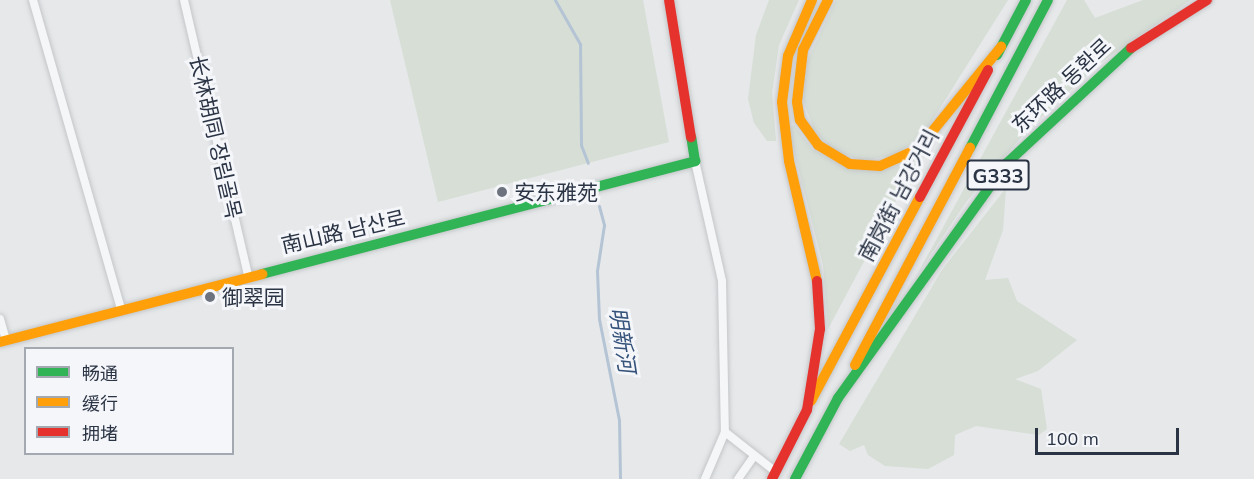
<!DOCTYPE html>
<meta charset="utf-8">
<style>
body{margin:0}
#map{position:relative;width:1254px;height:479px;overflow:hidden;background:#e6e8ea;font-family:Mulish,"Noto Sans SC","Noto Sans KR",sans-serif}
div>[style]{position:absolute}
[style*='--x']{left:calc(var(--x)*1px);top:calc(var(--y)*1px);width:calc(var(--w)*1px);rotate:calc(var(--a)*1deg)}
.green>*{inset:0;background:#d6ded6}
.stream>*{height:3px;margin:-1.5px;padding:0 1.5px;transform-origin:1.5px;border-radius:1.5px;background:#b4c4d5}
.roads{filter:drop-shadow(0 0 2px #c4c6c8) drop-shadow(0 0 2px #c4c6c8)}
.street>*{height:8px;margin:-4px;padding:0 4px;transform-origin:4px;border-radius:4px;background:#f5f6f7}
.fast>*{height:10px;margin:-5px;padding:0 5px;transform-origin:5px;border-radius:5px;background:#30b455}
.slow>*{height:10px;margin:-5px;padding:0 5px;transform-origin:5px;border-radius:5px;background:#ff9f0a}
.jam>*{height:10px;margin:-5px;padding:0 5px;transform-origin:5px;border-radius:5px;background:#e5322d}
.dots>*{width:16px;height:16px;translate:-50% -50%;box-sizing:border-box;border:3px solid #f4f6f9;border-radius:50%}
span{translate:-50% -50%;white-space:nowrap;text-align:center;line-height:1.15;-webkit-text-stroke:6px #f4f6f9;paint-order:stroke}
.shield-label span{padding:2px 4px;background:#f4f6f9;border:2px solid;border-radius:4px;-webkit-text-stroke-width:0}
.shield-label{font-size:20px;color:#2b3445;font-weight:700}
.street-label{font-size:21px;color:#2b3445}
.poi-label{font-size:21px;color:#2b3445}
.left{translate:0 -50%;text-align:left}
.water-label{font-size:22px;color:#34527a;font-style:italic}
.legend{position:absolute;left:24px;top:347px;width:210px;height:108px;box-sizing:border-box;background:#f4f6f9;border:2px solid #a4a8b1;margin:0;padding:8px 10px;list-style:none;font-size:18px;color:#2b3445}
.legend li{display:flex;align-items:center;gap:12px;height:30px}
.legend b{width:30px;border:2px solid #a4a8b1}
.scale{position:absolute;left:1035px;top:428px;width:144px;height:27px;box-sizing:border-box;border:3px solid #2b3445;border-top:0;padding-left:8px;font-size:18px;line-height:21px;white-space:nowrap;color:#2b3445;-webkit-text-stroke:4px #f4f6f9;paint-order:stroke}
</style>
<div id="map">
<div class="green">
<i style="clip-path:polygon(390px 0,643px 0,669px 142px,438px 202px)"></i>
<i style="clip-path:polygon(769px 0,799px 0,779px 45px,772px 93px,776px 141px,767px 141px,754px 123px,748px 99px,756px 35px)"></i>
<i style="clip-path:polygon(836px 0,1008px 0,923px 135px,897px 154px,864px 161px,832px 150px,814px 130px,803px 100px,807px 61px)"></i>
<i style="clip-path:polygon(1067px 0,1084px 0,1095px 18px,1143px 0,1191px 0,1100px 63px,1029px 128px,966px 202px,917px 275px)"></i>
<i style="clip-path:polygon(794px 125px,812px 149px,849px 169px,889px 168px,919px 158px,828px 329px,823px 265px,788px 128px)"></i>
<i style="clip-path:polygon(1006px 188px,1003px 230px,985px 280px,1008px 278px,1017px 301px,1077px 340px,1038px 371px,1015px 379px,1041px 389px,1047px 429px,1039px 435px,976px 426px,955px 435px,954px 455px,928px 469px,885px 466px,868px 455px,864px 445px,850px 451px,839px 444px,942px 270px)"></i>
</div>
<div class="stream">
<i style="--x:555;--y:0;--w:51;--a:60.4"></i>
<i style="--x:580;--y:44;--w:101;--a:89.4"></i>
<i style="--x:581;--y:145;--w:19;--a:69"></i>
<i style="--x:599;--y:206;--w:20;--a:75"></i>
<i style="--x:604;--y:225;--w:47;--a:98.7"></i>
<i style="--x:597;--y:271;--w:48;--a:87.6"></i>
<i style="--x:599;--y:319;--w:103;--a:78.8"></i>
<i style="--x:619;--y:420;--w:59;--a:89"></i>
</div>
<div class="roads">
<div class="street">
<i style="--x:33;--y:0;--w:320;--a:74.1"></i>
<i style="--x:184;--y:0;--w:281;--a:76.9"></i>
<i style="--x:695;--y:161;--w:123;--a:77.3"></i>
<i style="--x:722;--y:281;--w:151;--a:88.9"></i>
<i style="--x:725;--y:432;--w:51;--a:113.1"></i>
<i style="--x:0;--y:319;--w:22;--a:74"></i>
<i style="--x:725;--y:432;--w:65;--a:38.1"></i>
<i style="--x:738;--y:479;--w:28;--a:-55"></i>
</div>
<div class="fast">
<i style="--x:997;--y:55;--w:62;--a:-62.2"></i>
<i style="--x:970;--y:148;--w:167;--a:-62.2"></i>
<i style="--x:262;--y:274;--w:448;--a:-14.6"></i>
<i style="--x:695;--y:161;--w:24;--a:-99"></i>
<i style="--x:795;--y:479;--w:92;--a:-62"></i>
<i style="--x:838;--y:398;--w:289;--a:-54.3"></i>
<i style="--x:1007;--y:163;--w:169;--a:-42.8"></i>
</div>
<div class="slow">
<i style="--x:812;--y:0;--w:61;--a:113.2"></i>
<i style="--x:788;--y:56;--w:46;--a:97.4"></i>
<i style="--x:782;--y:102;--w:59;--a:83.2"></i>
<i style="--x:789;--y:161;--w:123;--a:76.9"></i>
<i style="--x:828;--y:0;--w:56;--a:116.6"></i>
<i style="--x:803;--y:50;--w:52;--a:96.6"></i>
<i style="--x:797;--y:102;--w:18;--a:81"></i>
<i style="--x:800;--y:120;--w:31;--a:54"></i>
<i style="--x:818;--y:145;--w:37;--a:31"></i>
<i style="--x:850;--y:164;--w:30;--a:4"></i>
<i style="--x:880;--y:166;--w:42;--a:-24.1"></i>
<i style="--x:918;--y:149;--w:132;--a:-50.9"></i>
<i style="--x:0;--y:342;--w:271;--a:-14.5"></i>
<i style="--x:855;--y:365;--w:246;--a:-62.1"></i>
<i style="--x:811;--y:401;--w:231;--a:-61.9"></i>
</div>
<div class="jam">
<i style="--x:669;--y:0;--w:139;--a:80.9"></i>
<i style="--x:1131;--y:48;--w:90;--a:-32.3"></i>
<i style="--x:920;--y:197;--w:144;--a:-61.8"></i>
<i style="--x:772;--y:479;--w:77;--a:-63.1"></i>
<i style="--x:807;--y:410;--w:82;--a:-80.9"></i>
<i style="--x:820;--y:329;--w:48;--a:-93.6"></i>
</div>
</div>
<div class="dots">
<i style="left:502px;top:192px;background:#6c737f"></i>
<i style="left:210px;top:297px;background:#6c737f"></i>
</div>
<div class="shield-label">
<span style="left:998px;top:175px">G333</span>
</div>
<div class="street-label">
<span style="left:1061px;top:85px;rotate:-43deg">东环路 동환로</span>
<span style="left:216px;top:137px;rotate:77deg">长林胡同 장림골목</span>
<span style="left:898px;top:195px;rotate:-62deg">南岗街 남강거리</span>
<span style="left:343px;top:231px;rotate:-13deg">南山路 남산로</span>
</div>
<div class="poi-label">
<span class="left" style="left:514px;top:192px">安东雅苑</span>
<span class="left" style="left:222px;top:297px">御翠园</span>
</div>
<div class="water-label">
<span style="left:622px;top:340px;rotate:81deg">明新河</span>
</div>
<ul class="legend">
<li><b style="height:8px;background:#30b455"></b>畅通</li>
<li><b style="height:8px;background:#ff9f0a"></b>缓行</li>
<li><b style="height:8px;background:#e5322d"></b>拥堵</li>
</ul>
<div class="scale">100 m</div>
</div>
